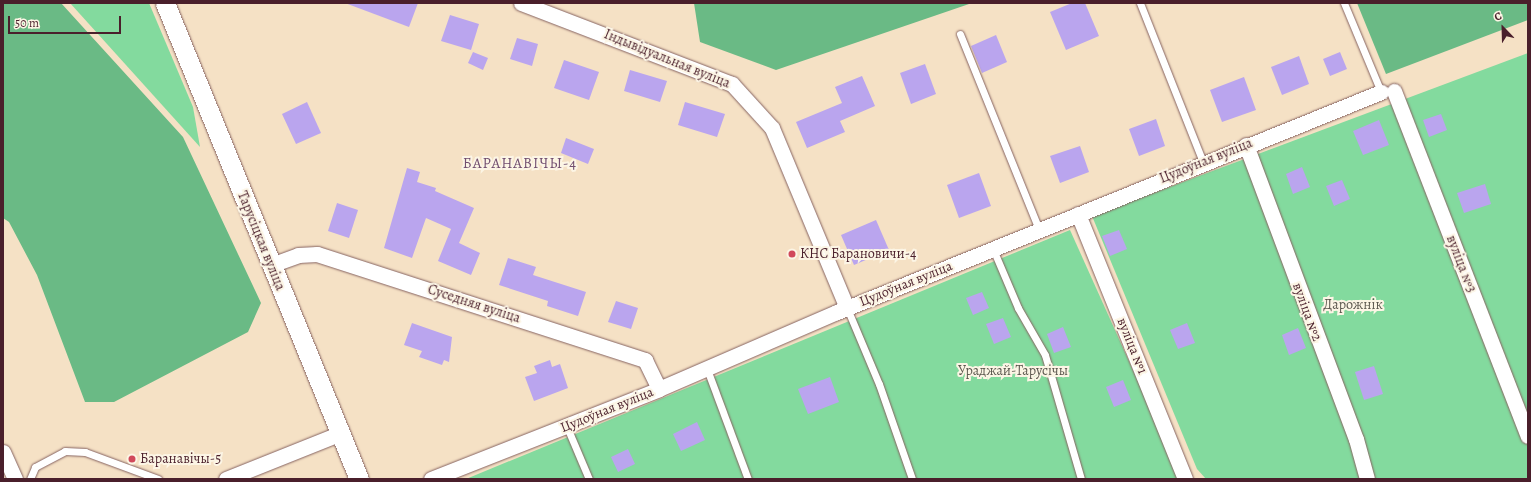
<!DOCTYPE html>
<meta charset="utf-8">
<style>
body{margin:0}
#map{position:relative;width:1531px;height:482px;overflow:hidden;background:#f5e1c5;font-family:Alegreya,serif}
div>[style]{position:absolute}
[style*='--x']{left:calc(var(--x)*1px);top:calc(var(--y)*1px);width:calc(var(--w)*1px);rotate:calc(var(--a)*1deg)}
.green>*{inset:0;background:#83da9e}
.forest>*{inset:0;background:#6aba85}
.building>*{inset:0;background:#baa5ee}
.roads{filter:drop-shadow(0 0 1px #866361) drop-shadow(0 0 1px #866361)}
.service>*{height:7px;margin:-3.5px;padding:0 3.5px;transform-origin:3.5px;border-radius:3.5px;background:#fff}
.minor>*{height:15px;margin:-7.5px;padding:0 7.5px;transform-origin:7.5px;border-radius:7.5px;background:#fff}
.tertiary>*{height:19px;margin:-9.5px;padding:0 9.5px;transform-origin:9.5px;border-radius:9.5px;background:#fff}
.dots>*{width:11px;height:11px;translate:-50% -50%;box-sizing:border-box;border:2px solid #fcf5e5;border-radius:50%}
span{translate:-50% -50%;white-space:nowrap;text-align:center;line-height:1.15;-webkit-text-stroke:4px #fcf5e5;paint-order:stroke}
.street-label{font-size:14px;color:#4a1f2b}
.poi-label{font-size:14px;color:#4a1f2b}
.left{translate:0 -50%;text-align:left}
.park-label{font-size:14px;color:#5b574e}
.neighbourhood-label{font-size:15px;color:#714e6f;letter-spacing:1px}
.frame{position:absolute;inset:0;border:4px solid #4a1f2b;pointer-events:none}
.north{position:absolute;left:1483px;top:8px;width:40px;height:40px;-webkit-text-stroke:3px #fcf5e5;paint-order:stroke;rotate:337deg;font-size:11px;font-weight:700;line-height:16px;text-align:center;color:#4a1f2b}
.north::after{content:'';display:block;margin:auto;width:14px;height:18px;background:#4a1f2b;clip-path:polygon(50% 0,100% 100%,50% 72%,0 100%)}
.scale{position:absolute;left:8px;top:16px;width:113px;height:18px;box-sizing:border-box;border:2px solid #4a1f2b;border-top:0;padding-left:5px;font-size:12px;line-height:14px;white-space:nowrap;color:#4a1f2b;-webkit-text-stroke:3px #fcf5e5;paint-order:stroke}
</style>
<div id="map">
<div class="green">
<i style="clip-path:polygon(70px 3px,149px 3px,193px 107px,200px 147px)"></i>
<i style="clip-path:polygon(1528px 53px,1528px 479px,1206px 479px,1197px 469px,1092px 216px)"></i>
<i style="clip-path:polygon(1070px 230px,1182px 479px,466px 479px)"></i>
</div>
<div class="forest">
<i style="clip-path:polygon(3px 3px,61px 3px,183px 137px,261px 303px,248px 332px,114px 402px,85px 402px,37px 275px,9px 222px,3px 218px)"></i>
<i style="clip-path:polygon(694px 3px,972px 3px,776px 70px,700px 42px)"></i>
<i style="clip-path:polygon(1357px 3px,1528px 3px,1528px 20px,1386px 74px)"></i>
</div>
<div class="building">
<i style="clip-path:polygon(345px 3px,418px 3px,409px 27px)"></i>
<i style="clip-path:polygon(1072px 3px,1085px 3px,1099px 36px,1066px 50px,1050px 12px)"></i>
<i style="clip-path:polygon(450px 15px,479px 24px,471px 50px,441px 41px)"></i>
<i style="clip-path:polygon(996px 35px,1007px 62px,982px 73px,971px 46px)"></i>
<i style="clip-path:polygon(517px 38px,538px 44px,532px 66px,510px 59px)"></i>
<i style="clip-path:polygon(473px 52px,488px 58px,483px 70px,468px 63px)"></i>
<i style="clip-path:polygon(1340px 52px,1347px 69px,1330px 76px,1323px 59px)"></i>
<i style="clip-path:polygon(1299px 56px,1309px 84px,1282px 95px,1271px 67px)"></i>
<i style="clip-path:polygon(564px 60px,599px 72px,589px 100px,554px 88px)"></i>
<i style="clip-path:polygon(925px 64px,936px 94px,911px 104px,900px 73px)"></i>
<i style="clip-path:polygon(630px 70px,667px 81px,660px 102px,624px 91px)"></i>
<i style="clip-path:polygon(862px 76px,875px 106px,840px 121px,845px 132px,807px 148px,796px 122px,842px 103px,835px 87px)"></i>
<i style="clip-path:polygon(1244px 77px,1256px 110px,1222px 122px,1210px 90px)"></i>
<i style="clip-path:polygon(307px 102px,321px 133px,296px 144px,282px 114px)"></i>
<i style="clip-path:polygon(685px 102px,725px 114px,717px 137px,678px 125px)"></i>
<i style="clip-path:polygon(1441px 114px,1447px 130px,1429px 137px,1423px 120px)"></i>
<i style="clip-path:polygon(1156px 119px,1165px 146px,1139px 156px,1129px 129px)"></i>
<i style="clip-path:polygon(1379px 120px,1389px 145px,1363px 155px,1353px 131px)"></i>
<i style="clip-path:polygon(566px 138px,594px 149px,588px 164px,561px 153px)"></i>
<i style="clip-path:polygon(1080px 146px,1089px 172px,1060px 183px,1050px 156px)"></i>
<i style="clip-path:polygon(1302px 167px,1310px 187px,1293px 194px,1286px 174px)"></i>
<i style="clip-path:polygon(407px 168px,420px 172px,417px 182px,436px 188px,435px 191px,474px 208px,459px 243px,480px 253px,471px 275px,438px 261px,451px 229px,426px 218px,412px 258px,384px 248px)"></i>
<i style="clip-path:polygon(979px 173px,991px 206px,959px 218px,947px 185px)"></i>
<i style="clip-path:polygon(1342px 180px,1350px 199px,1334px 206px,1326px 186px)"></i>
<i style="clip-path:polygon(1485px 184px,1491px 204px,1464px 213px,1457px 193px)"></i>
<i style="clip-path:polygon(337px 203px,358px 210px,349px 238px,328px 231px)"></i>
<i style="clip-path:polygon(876px 220px,889px 250px,854px 265px,841px 235px)"></i>
<i style="clip-path:polygon(1119px 230px,1127px 249px,1110px 256px,1102px 236px)"></i>
<i style="clip-path:polygon(508px 258px,536px 267px,533px 275px,586px 292px,578px 316px,547px 306px,548px 301px,499px 285px)"></i>
<i style="clip-path:polygon(982px 292px,989px 308px,973px 315px,966px 298px)"></i>
<i style="clip-path:polygon(616px 301px,638px 308px,631px 329px,608px 322px)"></i>
<i style="clip-path:polygon(1003px 318px,1011px 337px,994px 344px,986px 324px)"></i>
<i style="clip-path:polygon(412px 323px,452px 337px,449px 362px,444px 360px,442px 365px,419px 357px,422px 351px,404px 345px)"></i>
<i style="clip-path:polygon(1187px 323px,1195px 343px,1178px 349px,1170px 330px)"></i>
<i style="clip-path:polygon(1063px 327px,1071px 347px,1054px 353px,1047px 334px)"></i>
<i style="clip-path:polygon(1298px 328px,1306px 348px,1289px 355px,1282px 335px)"></i>
<i style="clip-path:polygon(550px 360px,552px 367px,560px 364px,568px 388px,534px 401px,525px 377px,537px 373px,534px 366px)"></i>
<i style="clip-path:polygon(1374px 366px,1383px 394px,1364px 400px,1355px 372px)"></i>
<i style="clip-path:polygon(830px 377px,839px 402px,808px 414px,798px 389px)"></i>
<i style="clip-path:polygon(1123px 380px,1131px 400px,1114px 407px,1106px 387px)"></i>
<i style="clip-path:polygon(697px 422px,705px 440px,681px 451px,673px 434px)"></i>
<i style="clip-path:polygon(628px 449px,635px 464px,618px 472px,611px 457px)"></i>
</div>
<div class="roads">
<div class="service">
<i style="--x:1140;--y:3;--w:171;--a:68.4"></i>
<i style="--x:1344;--y:3;--w:96;--a:67.4"></i>
<i style="--x:960;--y:34;--w:211;--a:68"></i>
<i style="--x:993;--y:249;--w:64;--a:67"></i>
<i style="--x:1018;--y:308;--w:54;--a:60.1"></i>
<i style="--x:1045;--y:355;--w:129;--a:73.8"></i>
<i style="--x:847;--y:308;--w:82;--a:67.2"></i>
<i style="--x:879;--y:384;--w:101;--a:70.8"></i>
<i style="--x:707;--y:369;--w:117;--a:69.6"></i>
<i style="--x:567;--y:427;--w:56;--a:67.1"></i>
<i style="--x:30;--y:479;--w:13;--a:-67"></i>
<i style="--x:35;--y:467;--w:34;--a:-28"></i>
<i style="--x:65;--y:451;--w:20;--a:3"></i>
<i style="--x:85;--y:452;--w:78;--a:20.3"></i>
</div>
<div class="minor">
<i style="--x:521;--y:3;--w:226;--a:21"></i>
<i style="--x:732;--y:84;--w:59;--a:47.7"></i>
<i style="--x:772;--y:128;--w:195;--a:67.4"></i>
<i style="--x:1394;--y:91;--w:370;--a:68.8"></i>
<i style="--x:1246;--y:145;--w:314;--a:69.5"></i>
<i style="--x:1356;--y:439;--w:41;--a:74.6"></i>
<i style="--x:1078;--y:214;--w:286;--a:68"></i>
<i style="--x:271;--y:265;--w:29;--a:-20"></i>
<i style="--x:298;--y:255;--w:19;--a:-3"></i>
<i style="--x:317;--y:254;--w:345;--a:17.9"></i>
<i style="--x:645;--y:360;--w:32;--a:64"></i>
<i style="--x:3;--y:452;--w:30;--a:66"></i>
<i style="--x:226;--y:479;--w:124;--a:-21.8"></i>
<i style="--x:431;--y:479;--w:245;--a:-21.5"></i>
<i style="--x:659;--y:389;--w:194;--a:-23.4"></i>
<i style="--x:837;--y:312;--w:587;--a:-22.02"></i>
</div>
<div class="tertiary">
<i style="--x:165;--y:3;--w:514;--a:67.83"></i>
</div>
</div>
<div class="dots">
<i style="left:792px;top:254px;background:#d1495b"></i>
<i style="left:132px;top:459px;background:#d1495b"></i>
</div>
<div class="street-label">
<span style="left:667px;top:59px;rotate:22deg">Індывідуальная вуліца</span>
<span style="left:1206px;top:161px;rotate:-22deg">Цудоўная вуліца</span>
<span style="left:261px;top:241px;rotate:68deg">Тарусіцкая вуліца</span>
<span style="left:1461px;top:264px;rotate:69deg">вуліца №3</span>
<span style="left:906px;top:284px;rotate:-22deg">Цудоўная вуліца</span>
<span style="left:474px;top:304px;rotate:18deg">Суседняя вуліца</span>
<span style="left:1307px;top:312px;rotate:70deg">вуліца №2</span>
<span style="left:1132px;top:346px;rotate:68deg">вуліца №1</span>
<span style="left:607px;top:410px;rotate:-22deg">Цудоўная вуліца</span>
</div>
<div class="poi-label">
<span class="left" style="left:800px;top:254px">КНС Барановичи-4</span>
<span class="left" style="left:140px;top:459px">Баранавічы-5</span>
</div>
<div class="park-label">
<span style="left:1353px;top:305px">Дарожнік</span>
<span style="left:1013px;top:371px">Ураджай-Тарусічы</span>
</div>
<div class="neighbourhood-label">
<span style="left:520px;top:164px">БАРАНАВІЧЫ-4</span>
</div>
<div class="frame"></div>
<div class="north">С</div>
<div class="scale">50 m</div>
</div>
